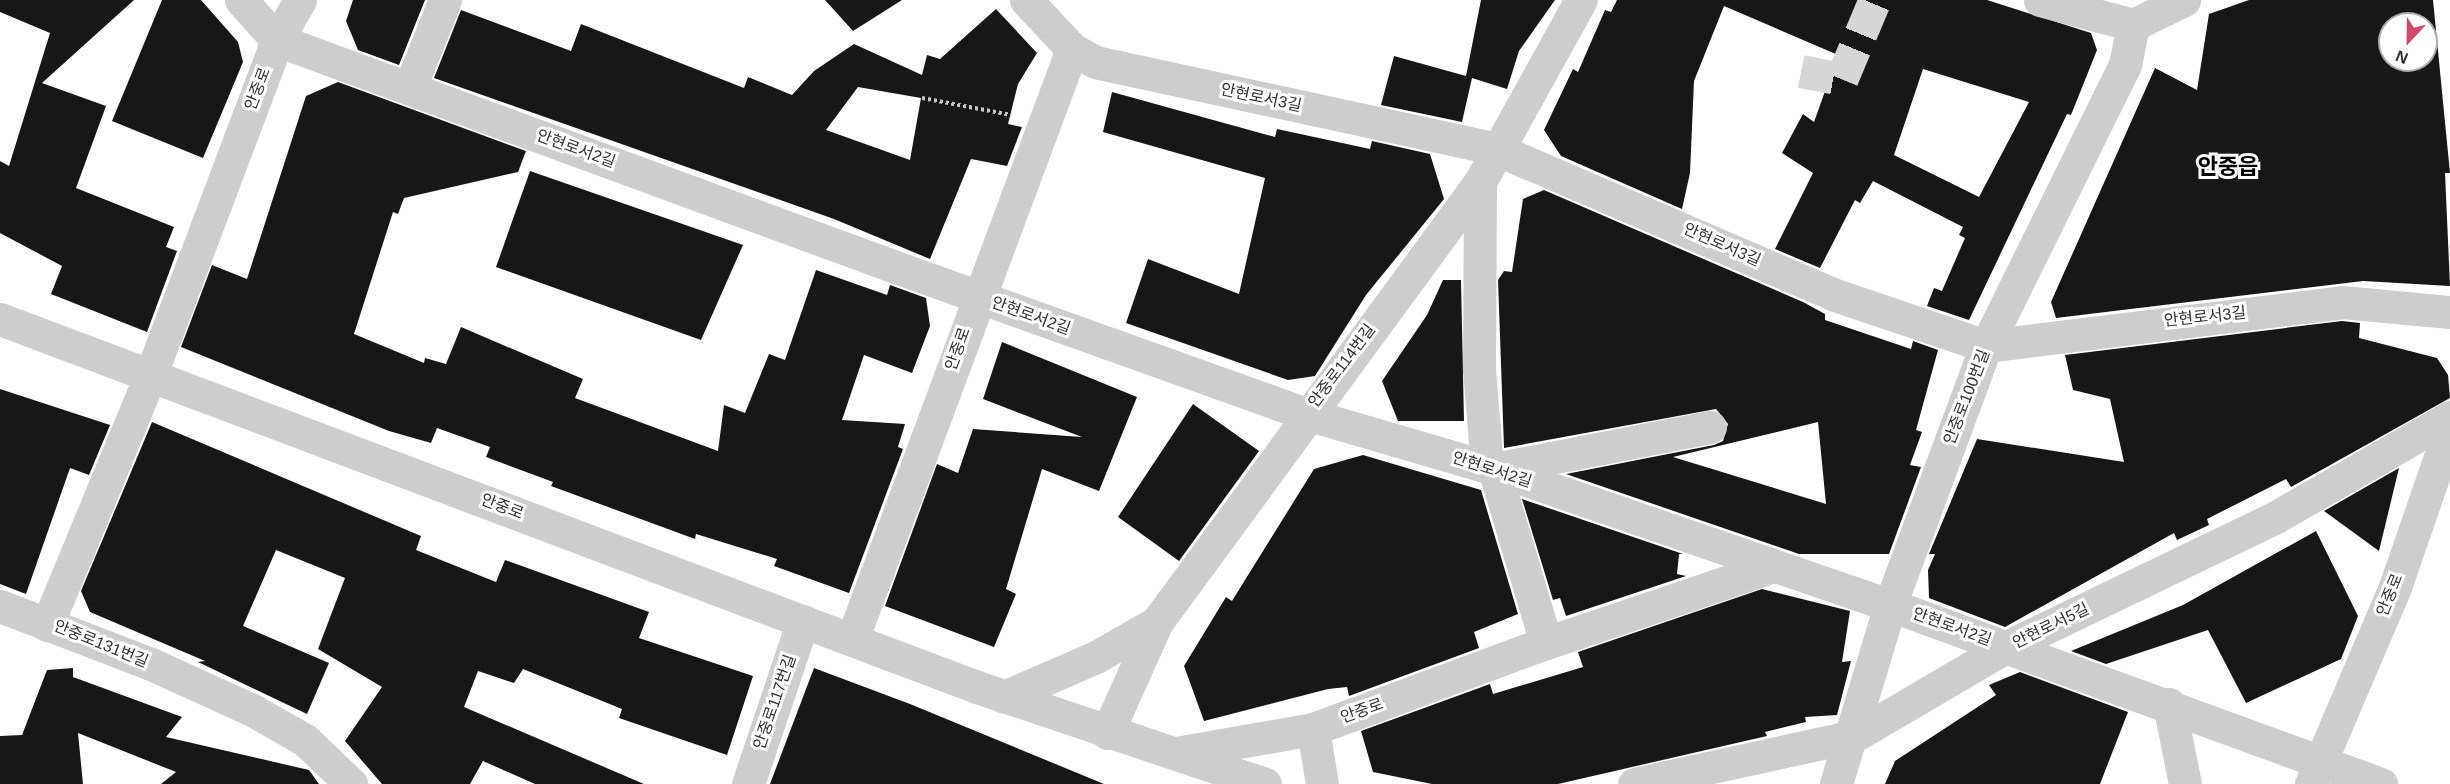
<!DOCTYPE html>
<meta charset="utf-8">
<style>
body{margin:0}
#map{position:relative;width:2450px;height:784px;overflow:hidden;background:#fff;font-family:Arial,"Noto Sans KR",sans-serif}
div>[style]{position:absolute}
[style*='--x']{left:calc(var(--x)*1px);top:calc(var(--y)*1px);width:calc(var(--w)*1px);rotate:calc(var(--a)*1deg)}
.building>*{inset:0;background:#171717}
.minor-tunnel>*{height:33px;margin-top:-16.5px;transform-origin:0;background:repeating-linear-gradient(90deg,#d6d6d6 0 33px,transparent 0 49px)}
.path>*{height:4px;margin-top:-2px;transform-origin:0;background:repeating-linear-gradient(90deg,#c7c7c7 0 3px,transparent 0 6px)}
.minor>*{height:33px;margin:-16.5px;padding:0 16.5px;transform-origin:16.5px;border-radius:16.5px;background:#cdcdcd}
span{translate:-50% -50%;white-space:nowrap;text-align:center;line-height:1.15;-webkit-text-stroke:6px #fff;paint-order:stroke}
.street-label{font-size:16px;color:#303030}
.district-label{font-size:22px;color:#000;font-weight:700}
.north{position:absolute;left:2378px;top:12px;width:60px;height:60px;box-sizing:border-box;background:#fff;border:2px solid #acacac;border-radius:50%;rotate:202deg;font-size:16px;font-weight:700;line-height:24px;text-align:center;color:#303030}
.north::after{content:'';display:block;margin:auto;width:21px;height:27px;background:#d1486c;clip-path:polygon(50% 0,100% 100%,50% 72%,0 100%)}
</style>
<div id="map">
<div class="building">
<i style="clip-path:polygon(0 0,134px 0,42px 83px,106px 106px,76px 188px,174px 227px,166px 247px,177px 251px,147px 332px,51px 294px,62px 266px,0 233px,0 161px,9px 166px,50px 33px,0 12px)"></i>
<i style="clip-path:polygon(162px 0,201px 0,238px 42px,243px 62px,203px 158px,112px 121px)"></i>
<i style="clip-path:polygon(353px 0,425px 0,399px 65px,358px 50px,346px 21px)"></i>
<i style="clip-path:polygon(825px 0,902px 0,853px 31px)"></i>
<i style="clip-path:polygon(1481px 0,1555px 0,1519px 51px,1507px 89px,1472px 78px,1462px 122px,1381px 105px,1394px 56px,1466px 76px)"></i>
<i style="clip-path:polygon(evenodd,1617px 0,1987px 0,2091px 33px,2097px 50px,2071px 115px,2067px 114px,1969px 320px,1927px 306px,1934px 288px,1942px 291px,1965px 238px,1959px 235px,1963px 227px,1873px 181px,1860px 203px,1855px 200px,1820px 268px,1775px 249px,1813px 173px,1782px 153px,1803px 114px,1814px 122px,1838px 55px,1724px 6px,1694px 81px,1690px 173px,1682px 209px,1561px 156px,1544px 130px,1573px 69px,1578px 72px,1605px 10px,1611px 12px,1617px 0,1923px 69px,2029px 102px,1979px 197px,1894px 155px,1923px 69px)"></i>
<i style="clip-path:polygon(evenodd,2249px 0,2433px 0,2450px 173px,2445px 173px,2450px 286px,2363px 281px,2056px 318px,2051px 302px,2155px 68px,2197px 90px,2209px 14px,2249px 0,2390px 24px,2426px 24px,2426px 60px,2390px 60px,2390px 24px)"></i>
<i style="clip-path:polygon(evenodd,996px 9px,1037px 53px,1018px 84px,1008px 124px,1022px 127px,1007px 166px,971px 159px,930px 259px,834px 219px,434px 78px,461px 10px,571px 51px,581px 24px,744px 88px,748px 77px,792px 95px,814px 71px,854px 44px,922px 75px,927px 55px,940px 59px,996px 9px,858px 87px,921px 98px,910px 160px,826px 130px,858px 87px)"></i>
<i style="clip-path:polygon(338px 82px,526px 151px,518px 172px,404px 198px,398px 214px,393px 212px,354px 334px,424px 363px,425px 358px,446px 364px,461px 327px,583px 379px,575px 398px,718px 451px,724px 405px,745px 413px,769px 354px,785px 360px,816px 270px,887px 295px,890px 285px,926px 298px,930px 326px,912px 373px,864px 355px,842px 420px,905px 424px,898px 447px,903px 449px,849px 593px,774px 566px,777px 559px,696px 534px,695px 539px,551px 486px,553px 482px,486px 457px,490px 447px,437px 428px,431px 443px,389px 431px,181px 347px,212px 265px,247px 279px,306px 96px)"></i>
<i style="clip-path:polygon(1112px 92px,1275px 137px,1277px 129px,1370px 149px,1372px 141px,1430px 154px,1444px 199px,1366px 295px,1315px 376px,1288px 380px,1126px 323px,1148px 259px,1239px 294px,1265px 178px,1103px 132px)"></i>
<i style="clip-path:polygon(530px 171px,743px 245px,701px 340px,496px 267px)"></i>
<i style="clip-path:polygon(evenodd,1544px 190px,1803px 302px,1825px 314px,1825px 320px,1911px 349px,1913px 341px,1938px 350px,1916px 430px,1922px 432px,1910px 465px,1921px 467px,1889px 554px,1799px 554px,1566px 474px,1714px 445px,1723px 441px,1728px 424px,1716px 409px,1504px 448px,1498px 280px,1504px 271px,1512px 272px,1523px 199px,1544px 190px,1818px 422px,1826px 504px,1673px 457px,1818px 422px)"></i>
<i style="clip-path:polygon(1443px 280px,1461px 280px,1464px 421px,1398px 421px,1382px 381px,1427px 315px)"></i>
<i style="clip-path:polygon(2342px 321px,2360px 323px,2359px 338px,2437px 358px,2448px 375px,2450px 398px,2291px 487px,2286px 479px,2207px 519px,2209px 525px,2177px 540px,2174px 533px,2005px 627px,1929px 598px,1928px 570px,1935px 554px,1929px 554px,1977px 439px,2124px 462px,2110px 399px,2073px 390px,2065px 355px)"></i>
<i style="clip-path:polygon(1002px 342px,1137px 397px,1099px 491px,1042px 469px,1006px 589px,1016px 594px,994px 647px,885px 606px,937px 464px,958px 473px,973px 429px,1082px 437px,983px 399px)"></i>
<i style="clip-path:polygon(0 389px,110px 425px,89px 475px,70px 468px,26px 594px,0 584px)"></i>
<i style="clip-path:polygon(1193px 404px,1259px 451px,1179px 561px,1118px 517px)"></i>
<i style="clip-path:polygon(152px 422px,421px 536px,416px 550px,496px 582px,505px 560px,649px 612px,639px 638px,753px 676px,727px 755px,619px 718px,622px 709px,523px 669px,514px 683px,478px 671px,464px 707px,644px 784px,535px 784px,483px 761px,470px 784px,382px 784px,345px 741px,382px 687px,318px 649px,345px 578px,276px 550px,243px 626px,329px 663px,307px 714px,198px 662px,205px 661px,90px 612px,81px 591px)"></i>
<i style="clip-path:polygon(1363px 455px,1481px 490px,1518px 614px,1474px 632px,1479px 648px,1349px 696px,1347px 687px,1328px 689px,1204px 721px,1184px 666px,1226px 597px,1232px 601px,1314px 469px)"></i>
<i style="clip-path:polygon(2399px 468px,2379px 551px,2324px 511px)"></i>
<i style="clip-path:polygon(1522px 499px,1683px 554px,1679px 554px,1677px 574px,1686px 576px,1566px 616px,1560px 598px,1553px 600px)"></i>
<i style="clip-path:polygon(2316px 531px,2358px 616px,2341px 659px,2246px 703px,2208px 630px,2106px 664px,2071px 651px,2183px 605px)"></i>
<i style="clip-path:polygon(1762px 589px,1850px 611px,1842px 662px,1851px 661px,1837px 715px,1805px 717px,1806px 722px,1765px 732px,1767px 736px,1558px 784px,1432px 784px,1373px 772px,1361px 731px,1490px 684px,1493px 694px,1583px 667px,1578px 652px)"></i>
<i style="clip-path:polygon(73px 668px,73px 677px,182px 717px,166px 737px,309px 770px,319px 784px,161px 784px,176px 772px,78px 733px,83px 784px,0 784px,0 736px,22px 735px,47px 670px)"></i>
<i style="clip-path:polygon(814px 668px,910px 704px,1104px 784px,770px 784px)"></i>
<i style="clip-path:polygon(2020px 672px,2128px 712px,2100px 784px,1885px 784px,1895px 761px,1996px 695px,1989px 685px)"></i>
</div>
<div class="minor-tunnel">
<i style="--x:1801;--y:71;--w:42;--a:11"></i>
<i style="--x:1842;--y:79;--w:86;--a:-67.3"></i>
</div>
<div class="path">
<i style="--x:922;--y:98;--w:91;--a:10.8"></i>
</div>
<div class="minor">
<i style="--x:241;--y:0;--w:54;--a:48"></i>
<i style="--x:277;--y:40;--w:653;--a:20.16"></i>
<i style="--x:890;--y:265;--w:442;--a:19.7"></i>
<i style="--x:1306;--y:414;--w:196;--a:16.3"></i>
<i style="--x:1494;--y:469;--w:419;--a:19"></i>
<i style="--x:1890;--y:605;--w:523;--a:20.03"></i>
<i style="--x:1026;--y:0;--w:67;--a:46.8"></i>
<i style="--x:1072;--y:49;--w:26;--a:29"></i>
<i style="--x:1095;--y:62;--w:410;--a:12.2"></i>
<i style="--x:1496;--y:149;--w:369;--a:23.3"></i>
<i style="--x:1835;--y:295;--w:159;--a:18.7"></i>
<i style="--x:1986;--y:346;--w:359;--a:-7"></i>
<i style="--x:2342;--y:302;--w:108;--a:5.3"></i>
<i style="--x:2040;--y:0;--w:96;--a:15"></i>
<i style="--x:2133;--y:25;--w:57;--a:-26.1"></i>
<i style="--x:410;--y:87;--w:94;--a:-68.1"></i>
<i style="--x:1480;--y:182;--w:187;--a:90.3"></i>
<i style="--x:1479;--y:369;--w:98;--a:85.3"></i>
<i style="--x:0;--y:319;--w:1044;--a:20.64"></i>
<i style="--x:977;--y:687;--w:304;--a:18.6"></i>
<i style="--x:0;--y:606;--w:162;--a:21"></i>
<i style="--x:151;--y:664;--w:113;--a:24.5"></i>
<i style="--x:254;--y:711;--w:59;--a:29.6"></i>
<i style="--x:305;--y:740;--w:64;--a:43.7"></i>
<i style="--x:47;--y:625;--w:272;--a:-67.5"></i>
<i style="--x:151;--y:374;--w:357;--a:-69.3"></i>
<i style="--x:277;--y:40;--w:46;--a:-60.1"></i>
<i style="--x:853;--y:637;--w:627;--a:-69.57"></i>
<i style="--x:1546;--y:643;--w:237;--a:-18.7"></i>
<i style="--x:1004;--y:697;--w:100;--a:-23.5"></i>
<i style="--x:1096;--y:657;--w:70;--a:-29.8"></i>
<i style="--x:2169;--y:704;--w:82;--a:78.7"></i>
<i style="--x:1313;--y:729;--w:56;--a:80.7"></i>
<i style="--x:1107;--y:733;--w:122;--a:-65.8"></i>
<i style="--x:1157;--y:622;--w:546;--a:-53.72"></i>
<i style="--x:1480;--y:182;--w:208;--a:-61"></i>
<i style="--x:1176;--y:753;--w:139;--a:-9.9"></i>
<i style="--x:1313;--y:729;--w:248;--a:-20.3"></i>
<i style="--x:1546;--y:643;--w:182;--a:-106.6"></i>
<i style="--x:1494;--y:469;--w:220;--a:-11"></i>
<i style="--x:748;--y:784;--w:172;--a:-71.4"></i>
<i style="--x:1634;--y:784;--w:225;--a:-12.3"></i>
<i style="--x:1854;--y:736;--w:176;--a:-30.4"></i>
<i style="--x:2006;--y:647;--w:300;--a:-25.7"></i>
<i style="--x:2276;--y:517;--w:201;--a:-29.9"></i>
<i style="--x:1836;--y:784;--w:187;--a:-73.2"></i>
<i style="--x:1890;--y:605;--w:276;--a:-69.7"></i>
<i style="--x:1986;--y:346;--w:313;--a:-63.7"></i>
<i style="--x:2125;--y:65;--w:41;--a:-78.7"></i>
<i style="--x:2311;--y:784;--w:214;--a:-66.9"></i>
<i style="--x:2395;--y:587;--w:168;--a:-70.9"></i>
</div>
<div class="street-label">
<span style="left:258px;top:89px;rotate:-69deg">안중로</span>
<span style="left:1261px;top:98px;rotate:12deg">안현로서3길</span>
<span style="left:576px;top:149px;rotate:20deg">안현로서2길</span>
<span style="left:1722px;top:245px;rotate:24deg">안현로서3길</span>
<span style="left:1031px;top:316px;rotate:20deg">안현로서2길</span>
<span style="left:2205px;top:317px;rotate:-6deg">안현로서3길</span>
<span style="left:958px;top:349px;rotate:-70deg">안중로</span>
<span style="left:1342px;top:366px;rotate:-53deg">안중로114번길</span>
<span style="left:1967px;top:397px;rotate:-69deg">안중로100번길</span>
<span style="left:1492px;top:470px;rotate:18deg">안현로서2길</span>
<span style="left:502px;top:507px;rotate:21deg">안중로</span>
<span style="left:2390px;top:595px;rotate:-68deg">안중로</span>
<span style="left:2051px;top:626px;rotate:-26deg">안현로서5길</span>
<span style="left:1952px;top:627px;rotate:20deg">안현로서2길</span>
<span style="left:101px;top:644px;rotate:22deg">안중로131번길</span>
<span style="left:775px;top:702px;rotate:-71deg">안중로117번길</span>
<span style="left:1362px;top:711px;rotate:-20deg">안중로</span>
</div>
<div class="district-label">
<span style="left:2228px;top:167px">안중읍</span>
</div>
<div class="north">N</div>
</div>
